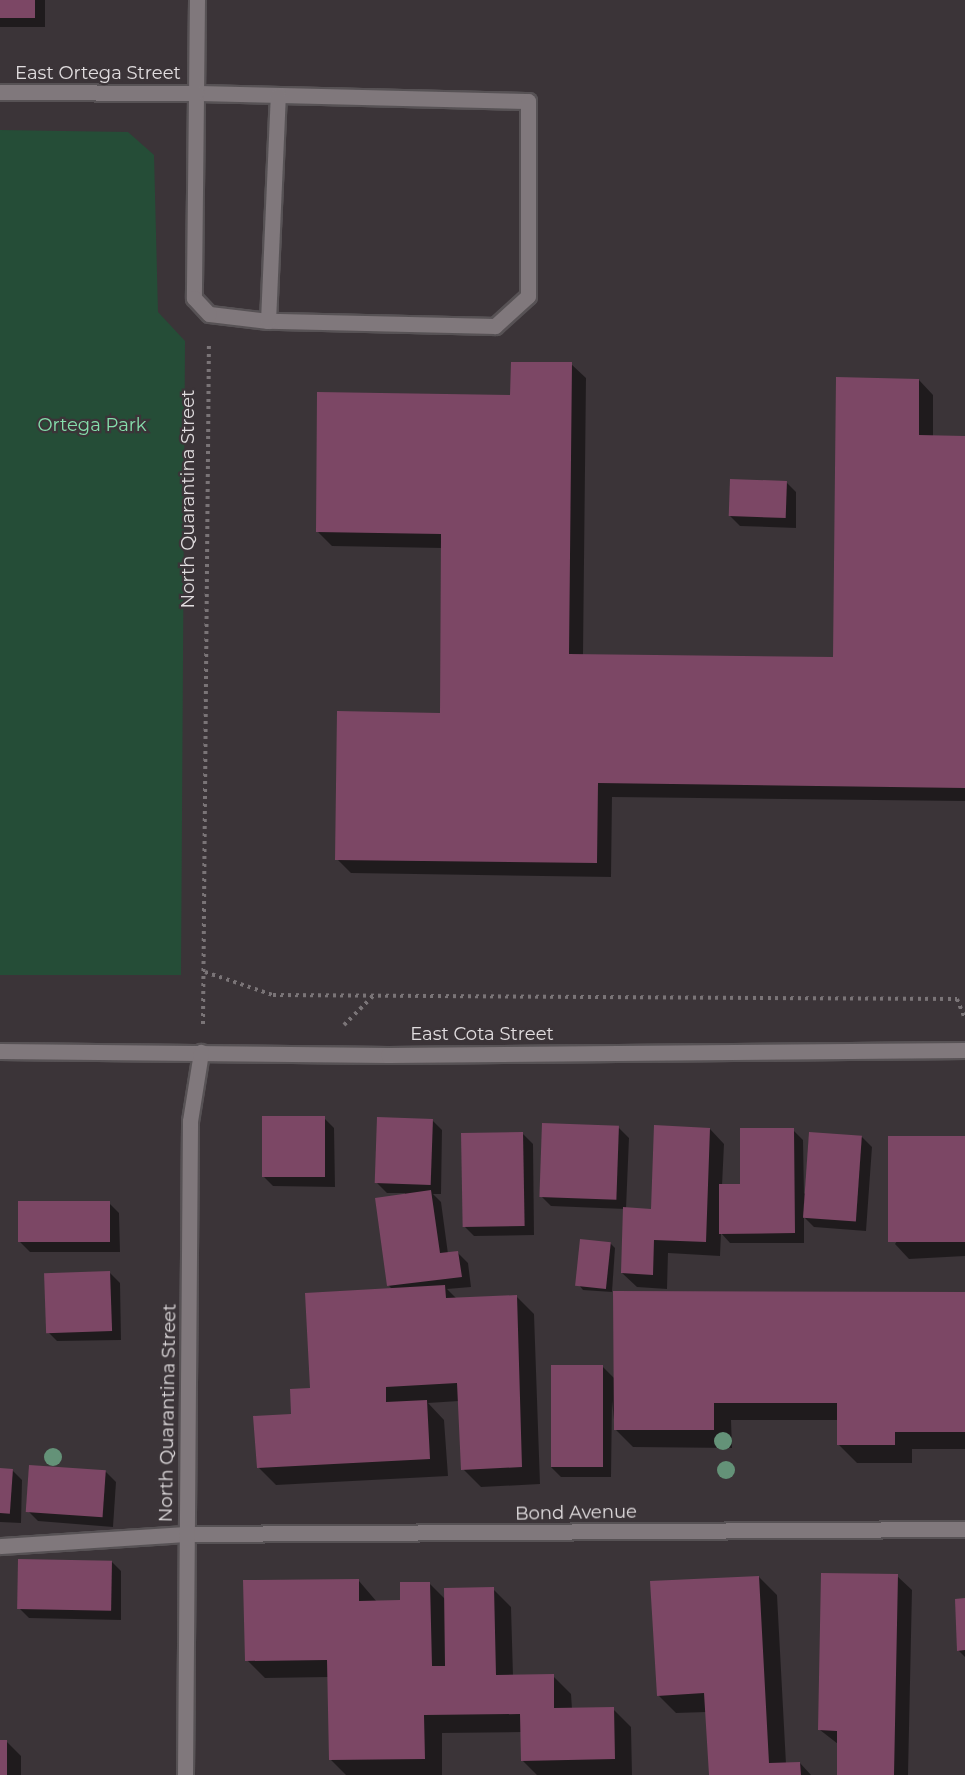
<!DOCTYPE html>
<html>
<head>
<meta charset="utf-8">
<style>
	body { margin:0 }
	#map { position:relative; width:965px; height:1775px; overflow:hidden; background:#3b3438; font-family:Montserrat,sans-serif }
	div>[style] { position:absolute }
	.green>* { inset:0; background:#254d37 }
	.shadow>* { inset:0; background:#0007; transform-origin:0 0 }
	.building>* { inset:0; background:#7c4765; transform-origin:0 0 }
	.path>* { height:4px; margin-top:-2px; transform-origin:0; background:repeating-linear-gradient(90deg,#7a7477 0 3px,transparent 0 7.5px) }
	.roads { filter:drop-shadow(2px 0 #575255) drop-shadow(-2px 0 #575255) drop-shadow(0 2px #575255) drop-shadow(0 -2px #575255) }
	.service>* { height:15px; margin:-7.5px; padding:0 7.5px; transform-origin:7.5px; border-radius:7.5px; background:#80787c }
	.minor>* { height:15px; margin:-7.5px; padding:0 7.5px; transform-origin:7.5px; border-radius:7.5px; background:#80787c }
	.trees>* { width:18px; height:18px; margin:-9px; border-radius:50%; background:#649278 }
	span { translate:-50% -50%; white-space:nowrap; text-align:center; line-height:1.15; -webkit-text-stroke:4.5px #3b3438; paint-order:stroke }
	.street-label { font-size:18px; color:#e1dddf }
	.park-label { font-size:18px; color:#85dfac }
</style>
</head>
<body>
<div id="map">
	<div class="green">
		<div style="clip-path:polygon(0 130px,128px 132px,154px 155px,158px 312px,185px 341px,181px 975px,0 975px)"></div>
	</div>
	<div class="shadow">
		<div style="left:0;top:0;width:45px;height:27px"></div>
		<div style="clip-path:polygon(571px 364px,586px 378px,583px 655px,835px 658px,919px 380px,933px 395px,933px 437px,965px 437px,965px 801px,612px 797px,611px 877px,351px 873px,337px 859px,441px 714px,442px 548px,332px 546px,318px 532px,512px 396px)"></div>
		<div style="clip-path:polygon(786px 482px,796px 492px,796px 528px,740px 526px,730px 516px)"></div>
		<div style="clip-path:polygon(324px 1118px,334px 1128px,335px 1187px,273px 1186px,263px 1176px)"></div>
		<div style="clip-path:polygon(432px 1120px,442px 1130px,441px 1194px,433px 1194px,441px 1202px,448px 1254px,458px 1253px,468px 1263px,471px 1287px,447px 1289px,457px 1299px,516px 1296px,534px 1314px,540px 1484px,481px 1487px,463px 1469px,459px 1401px,428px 1403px,444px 1420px,448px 1476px,276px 1485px,258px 1467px,312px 1390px,392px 1289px,388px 1285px,405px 1193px,387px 1193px,377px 1183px)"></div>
		<div style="clip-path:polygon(619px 1128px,629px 1138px,626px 1209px,652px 1210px,710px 1129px,724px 1144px,722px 1186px,742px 1186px,793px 1130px,803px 1140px,804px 1194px,862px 1137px,872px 1147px,866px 1231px,814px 1227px,804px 1217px,804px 1243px,730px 1243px,721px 1233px,720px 1256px,668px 1253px,667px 1289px,637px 1287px,622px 1273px,625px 1209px,551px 1206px,541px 1196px)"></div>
		<div style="clip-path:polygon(523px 1134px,533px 1144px,534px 1235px,474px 1236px,464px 1226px)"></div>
		<div style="clip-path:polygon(965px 1138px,965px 1256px,909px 1259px,895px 1244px)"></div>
		<div style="clip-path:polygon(109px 1203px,119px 1213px,120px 1252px,30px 1252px,20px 1242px)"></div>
		<div style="clip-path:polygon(610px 1243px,615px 1248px,612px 1292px,583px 1290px,579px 1285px)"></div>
		<div style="clip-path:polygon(110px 1273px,120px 1283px,121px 1340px,57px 1341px,47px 1331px)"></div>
		<div style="clip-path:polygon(965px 1293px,965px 1449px,912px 1449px,912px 1463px,857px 1463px,839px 1445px,839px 1420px,731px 1420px,732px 1448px,633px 1447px,615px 1429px,612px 1401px,611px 1477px,561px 1477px,551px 1467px,603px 1367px,615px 1379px)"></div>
		<div style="clip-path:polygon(0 1470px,12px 1470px,22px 1480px,21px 1523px,0 1522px)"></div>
		<div style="clip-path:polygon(106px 1472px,116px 1482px,113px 1527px,38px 1521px,28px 1511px)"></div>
		<div style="clip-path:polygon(111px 1561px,121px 1571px,121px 1620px,29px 1618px,19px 1608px)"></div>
		<div style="clip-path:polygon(897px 1576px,912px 1590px,908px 1775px,838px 1775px,838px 1744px,820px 1730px)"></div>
		<div style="clip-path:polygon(759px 1577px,777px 1595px,786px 1764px,800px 1763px,811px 1775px,710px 1775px,707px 1712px,676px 1713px,658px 1695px)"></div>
		<div style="clip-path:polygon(359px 1581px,377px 1602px,401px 1602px,429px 1583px,446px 1600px,493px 1589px,511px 1607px,513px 1676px,553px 1676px,571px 1694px,572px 1709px,613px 1709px,631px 1727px,632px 1775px,537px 1775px,522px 1760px,522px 1732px,442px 1733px,442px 1775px,346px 1775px,330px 1759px,329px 1677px,265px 1678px,247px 1660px)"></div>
		<div style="clip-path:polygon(965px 1600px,965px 1657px,958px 1650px)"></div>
		<div style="clip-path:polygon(0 1742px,7px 1742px,21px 1756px,21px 1775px,0 1775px)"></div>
	</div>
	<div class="building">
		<div style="left:0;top:0;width:35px;height:18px"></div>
		<div style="clip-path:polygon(511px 362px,572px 362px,569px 654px,833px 657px,836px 377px,919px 379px,919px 435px,965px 436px,965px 788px,598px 783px,597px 863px,335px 860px,337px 711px,440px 713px,441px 534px,316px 532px,317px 392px,510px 395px)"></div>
		<div style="left:730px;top:479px;width:57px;height:37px;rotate:2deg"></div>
		<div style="left:262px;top:1116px;width:63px;height:61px"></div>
		<div style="left:377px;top:1117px;width:56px;height:66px;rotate:2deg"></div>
		<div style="left:542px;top:1123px;width:77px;height:74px;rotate:2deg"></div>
		<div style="clip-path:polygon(654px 1125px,710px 1128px,706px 1242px,654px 1240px,653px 1275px,621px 1273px,623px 1207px,651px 1209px)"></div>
		<div style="clip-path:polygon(740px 1128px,794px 1128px,795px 1233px,719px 1234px,719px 1184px,740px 1184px)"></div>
		<div style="left:523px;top:1132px;width:94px;height:62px;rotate:89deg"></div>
		<div style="left:809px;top:1132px;width:53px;height:86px;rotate:4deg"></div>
		<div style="left:965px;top:1136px;width:106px;height:77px;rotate:90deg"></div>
		<div style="clip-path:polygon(431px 1190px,440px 1253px,458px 1251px,462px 1277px,387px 1286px,375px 1198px)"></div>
		<div style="left:110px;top:1201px;width:41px;height:92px;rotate:90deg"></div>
		<div style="left:580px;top:1239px;width:31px;height:47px;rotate:6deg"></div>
		<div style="left:110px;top:1271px;width:60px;height:66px;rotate:88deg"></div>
		<div style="clip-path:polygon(445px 1285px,446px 1298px,517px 1295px,522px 1467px,461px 1470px,457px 1383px,386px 1387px,386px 1402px,427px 1400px,430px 1459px,257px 1468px,253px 1416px,291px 1414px,290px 1389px,310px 1388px,305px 1293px)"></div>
		<div style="clip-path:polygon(613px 1291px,965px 1292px,965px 1432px,895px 1432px,895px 1445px,837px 1445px,837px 1403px,714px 1403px,714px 1430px,614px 1430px)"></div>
		<div style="left:551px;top:1365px;width:52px;height:102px"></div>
		<div style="left:29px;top:1465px;width:77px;height:47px;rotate:4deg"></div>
		<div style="left:0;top:1468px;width:13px;height:45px;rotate:4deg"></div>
		<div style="left:18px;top:1559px;width:94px;height:50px;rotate:1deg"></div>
		<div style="clip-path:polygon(821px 1573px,898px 1574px,894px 1775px,837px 1775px,837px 1731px,818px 1730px)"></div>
		<div style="clip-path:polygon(759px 1576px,769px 1763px,800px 1762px,801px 1775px,709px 1775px,704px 1693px,657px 1696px,650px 1581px)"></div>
		<div style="clip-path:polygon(359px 1579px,359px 1601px,400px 1600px,400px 1582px,430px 1582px,432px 1666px,445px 1666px,444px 1588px,494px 1587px,496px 1675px,554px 1674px,554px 1708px,614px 1707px,615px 1759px,521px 1761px,520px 1714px,424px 1715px,425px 1759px,329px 1760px,327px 1660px,245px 1661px,243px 1580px)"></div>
		<div style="clip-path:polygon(965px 1598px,965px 1650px,957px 1651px,955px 1599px)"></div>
		<div style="left:0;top:1740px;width:7px;height:35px"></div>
	</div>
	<div class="path">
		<div style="left:205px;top:972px;width:72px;rotate:18.7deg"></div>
		<div style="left:273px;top:995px;width:684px;rotate:0.34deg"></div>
		<div style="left:957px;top:999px;width:22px;rotate:68deg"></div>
		<div style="left:203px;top:1024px;width:682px;rotate:-89.5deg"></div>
		<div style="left:344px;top:1025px;width:41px;rotate:-45deg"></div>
	</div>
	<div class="roads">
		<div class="service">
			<div style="left:196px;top:93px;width:332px;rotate:1.4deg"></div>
			<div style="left:528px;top:101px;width:195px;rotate:90deg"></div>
			<div style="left:528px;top:296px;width:45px;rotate:137.7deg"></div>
			<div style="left:495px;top:326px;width:227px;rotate:-178.7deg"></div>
			<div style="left:268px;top:321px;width:59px;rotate:-173.2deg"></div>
			<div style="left:268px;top:321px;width:226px;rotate:-87.5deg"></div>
			<div style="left:0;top:1546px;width:186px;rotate:-3.7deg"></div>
		</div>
		<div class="minor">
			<div style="left:197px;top:0;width:298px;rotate:90.6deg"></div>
			<div style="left:194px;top:298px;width:22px;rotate:47deg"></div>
			<div style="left:0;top:92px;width:196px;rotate:0.3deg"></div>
			<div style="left:0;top:1051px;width:388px;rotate:0.6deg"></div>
			<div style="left:388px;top:1055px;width:577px;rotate:-0.5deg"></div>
			<div style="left:186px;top:1534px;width:779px;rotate:-0.37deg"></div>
			<div style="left:185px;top:1775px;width:654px;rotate:-89.56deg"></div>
			<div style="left:190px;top:1121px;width:70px;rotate:-80.9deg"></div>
		</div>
	</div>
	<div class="trees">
		<div style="left:723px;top:1441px"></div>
		<div style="left:53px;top:1457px"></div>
		<div style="left:726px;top:1470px"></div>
	</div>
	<div class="street-label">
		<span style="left:98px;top:73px">East Ortega Street</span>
		<span style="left:188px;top:499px;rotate:-90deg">North Quarantina Street</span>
		<span style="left:482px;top:1034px">East Cota Street</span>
		<span style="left:168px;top:1413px;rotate:-89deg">North Quarantina Street</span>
		<span style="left:576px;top:1513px;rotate:-1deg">Bond Avenue</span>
	</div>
	<div class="park-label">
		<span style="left:92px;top:425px">Ortega Park</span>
	</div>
</div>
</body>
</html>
